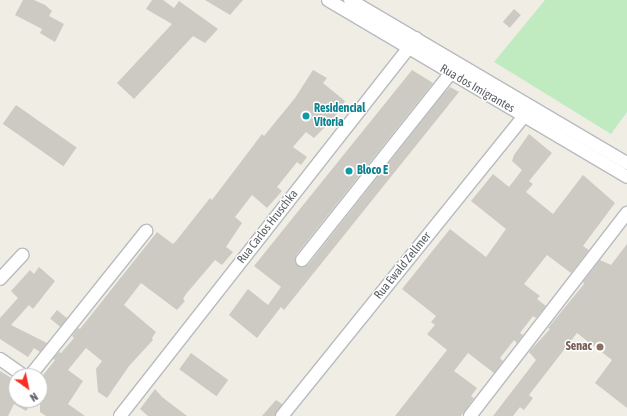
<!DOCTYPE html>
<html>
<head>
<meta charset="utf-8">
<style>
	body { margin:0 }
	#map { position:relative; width:627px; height:416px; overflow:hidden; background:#f0ede5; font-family:"Asap Condensed",sans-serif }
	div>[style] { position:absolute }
	.green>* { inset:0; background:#c0eabf }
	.building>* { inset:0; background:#cdcac3; transform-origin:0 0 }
	.roads { filter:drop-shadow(1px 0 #b7bbc0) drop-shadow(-1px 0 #b7bbc0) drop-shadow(0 1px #b7bbc0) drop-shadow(0 -1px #b7bbc0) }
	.minor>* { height:12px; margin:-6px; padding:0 6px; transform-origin:6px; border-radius:6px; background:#fff }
	.dots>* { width:11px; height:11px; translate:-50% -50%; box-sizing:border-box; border:2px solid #fff; border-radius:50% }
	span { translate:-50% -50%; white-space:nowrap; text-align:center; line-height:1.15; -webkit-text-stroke:3px #fff; paint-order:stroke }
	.street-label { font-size:12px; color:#5c6167 }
	.culture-label { font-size:12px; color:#0d838f; font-weight:700 }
	.left { translate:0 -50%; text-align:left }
	.education-label { font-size:12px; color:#785e54; font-weight:700 }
	.right { translate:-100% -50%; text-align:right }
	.north { position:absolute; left:8px; top:368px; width:40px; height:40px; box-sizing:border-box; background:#fff; border:1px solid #bec0c2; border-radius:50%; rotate:147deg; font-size:11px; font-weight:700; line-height:16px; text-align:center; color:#5c6167 }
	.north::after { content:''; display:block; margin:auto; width:14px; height:18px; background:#f92f22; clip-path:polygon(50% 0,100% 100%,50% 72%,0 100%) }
</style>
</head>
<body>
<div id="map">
	<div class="green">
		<div style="clip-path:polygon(545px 0,627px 0,627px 112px,611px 134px,494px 62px)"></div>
	</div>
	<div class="building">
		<div style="clip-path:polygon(23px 0,34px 0,45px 5px,52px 11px,49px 16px,64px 24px,55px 42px,40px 33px,42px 29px,15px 15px)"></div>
		<div style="clip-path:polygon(152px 0,163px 0,174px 8px,179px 1px,218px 29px,205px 43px,193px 36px,134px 99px,117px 83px,172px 24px,146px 9px)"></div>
		<div style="clip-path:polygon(205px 0,243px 0,230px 15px)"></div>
		<div style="left:514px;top:9px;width:9px;height:17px;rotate:41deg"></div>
		<div style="clip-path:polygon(313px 70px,327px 78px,323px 83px,345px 101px,334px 118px,314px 138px,306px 132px,293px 147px,307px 157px,301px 165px,297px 162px,277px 187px,282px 191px,267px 208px,252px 195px,235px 217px,242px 223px,226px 247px,233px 252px,222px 265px,215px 260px,186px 294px,183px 299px,185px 301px,177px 310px,141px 283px,124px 305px,156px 332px,152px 338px,153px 340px,129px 366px,107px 398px,98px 392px,96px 369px,102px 361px,86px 348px,68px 370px,83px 381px,68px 404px,85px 416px,46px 416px,40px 412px,40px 379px,55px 360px,53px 359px,59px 352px,61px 353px,74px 338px,72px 336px,78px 328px,80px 329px,157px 232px,173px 244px,176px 241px,210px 198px,212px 200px,262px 134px,264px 136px,295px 98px)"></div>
		<div style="clip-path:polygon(412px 70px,433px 83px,296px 255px,295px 262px,298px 266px,308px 265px,445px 92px,450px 87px,459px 92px,284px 310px,281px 307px,257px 338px,229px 315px,248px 289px,268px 305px,281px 287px,254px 266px)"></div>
		<div style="left:16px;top:105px;width:74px;height:23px;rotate:35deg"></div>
		<div style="clip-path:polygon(529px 134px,552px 153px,529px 181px,533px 184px,526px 192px,553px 214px,583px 175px,615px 203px,583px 246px,589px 250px,571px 273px,547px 255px,524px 284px,540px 296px,537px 299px,546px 306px,536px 318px,533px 316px,520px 333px,523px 335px,517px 343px,514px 340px,500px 358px,503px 361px,494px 373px,468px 353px,454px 371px,477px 388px,471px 396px,474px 398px,461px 416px,395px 416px,447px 350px,427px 334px,435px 325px,431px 322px,436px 316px,402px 289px,450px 229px,486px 257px,506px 229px,471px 201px,493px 174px,509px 187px,522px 170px,512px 161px,514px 155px)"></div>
		<div style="clip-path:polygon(627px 244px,627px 408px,595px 383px,612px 360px,577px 333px,529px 395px,533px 398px,524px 410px,520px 407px,513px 416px,493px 416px,536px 360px,529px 352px,550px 329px,548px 328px,584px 284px,583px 282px,600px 260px,611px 265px)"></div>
		<div style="clip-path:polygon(39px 267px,55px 281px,33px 309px,29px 305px,11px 325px,47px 343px,40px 352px,34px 348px,28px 357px,0 339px,0 318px,18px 298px,11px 291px,30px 270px,34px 274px)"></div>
		<div style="left:57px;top:310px;width:13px;height:11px;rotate:39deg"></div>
		<div style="left:191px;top:353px;width:46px;height:20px;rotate:36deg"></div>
		<div style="clip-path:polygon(0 371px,16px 381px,16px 400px,34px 400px,26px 411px,14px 404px,8px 416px,0 416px)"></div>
		<div style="clip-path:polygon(155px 389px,162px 397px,187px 416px,148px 416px,140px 409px)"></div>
		<div style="clip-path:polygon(276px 400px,282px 404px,275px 416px,262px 416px)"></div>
	</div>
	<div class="roads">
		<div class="minor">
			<div style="left:328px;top:0;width:347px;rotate:30.6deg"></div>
			<div style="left:350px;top:0;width:321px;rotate:30.5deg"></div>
			<div style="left:302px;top:260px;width:239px;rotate:-51.5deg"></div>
			<div style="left:0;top:279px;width:33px;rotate:-47deg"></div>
			<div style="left:0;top:359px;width:29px;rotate:35deg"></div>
			<div style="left:30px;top:376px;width:186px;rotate:-51.3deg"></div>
			<div style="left:120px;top:416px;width:480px;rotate:-51.9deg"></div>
			<div style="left:282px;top:416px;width:385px;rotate:-51.1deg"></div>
			<div style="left:470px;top:416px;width:257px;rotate:-52.3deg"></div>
		</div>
	</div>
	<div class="dots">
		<div style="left:306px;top:116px;background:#0f9aa8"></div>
		<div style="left:349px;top:171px;background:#0f9aa8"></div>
		<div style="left:600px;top:347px;background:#8d6e63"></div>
	</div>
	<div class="street-label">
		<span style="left:477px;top:89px;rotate:30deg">Rua dos Imigrantes</span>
		<span style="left:268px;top:227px;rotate:-52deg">Rua Carlos Hruschka</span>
		<span style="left:403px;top:266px;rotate:-51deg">Rua Ewald Zellmer</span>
	</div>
	<div class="culture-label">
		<span class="left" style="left:314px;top:116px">Residencial<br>Vitoria</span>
		<span class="left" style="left:357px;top:171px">Bloco E</span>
	</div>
	<div class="education-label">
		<span class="right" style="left:592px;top:347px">Senac</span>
	</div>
	<div class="north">N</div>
</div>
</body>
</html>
